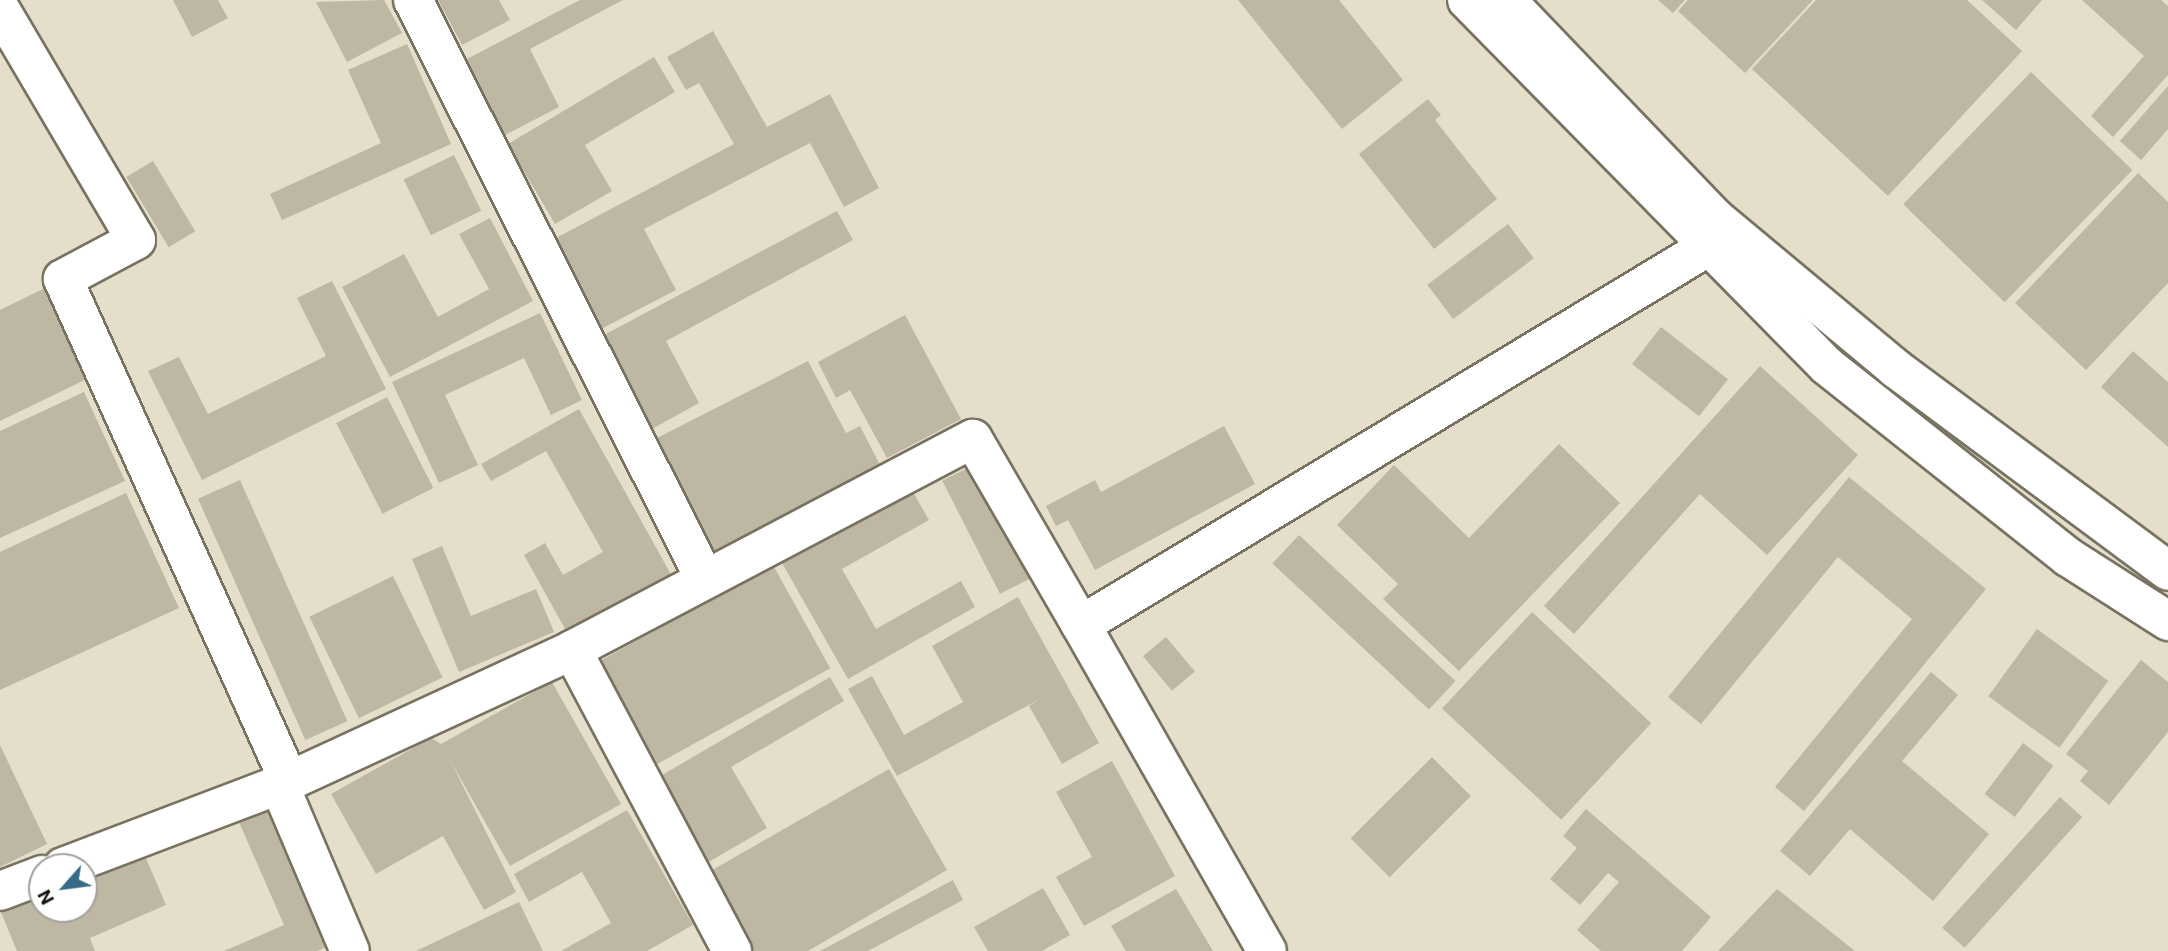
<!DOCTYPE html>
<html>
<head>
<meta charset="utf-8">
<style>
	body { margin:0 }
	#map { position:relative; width:2168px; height:951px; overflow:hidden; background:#e5decb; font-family:Roboto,sans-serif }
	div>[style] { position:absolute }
	.building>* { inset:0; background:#bdb7a4; transform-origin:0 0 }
	.roads { filter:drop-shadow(2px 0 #787261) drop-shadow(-2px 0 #787261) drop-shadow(0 2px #787261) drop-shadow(0 -2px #787261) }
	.minor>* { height:38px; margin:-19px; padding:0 19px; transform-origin:19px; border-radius:19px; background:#fff }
	.major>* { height:38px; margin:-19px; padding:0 19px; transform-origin:19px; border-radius:19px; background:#fff }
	span { translate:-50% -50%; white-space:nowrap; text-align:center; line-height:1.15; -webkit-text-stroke:5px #fff; paint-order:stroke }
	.north { position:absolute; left:28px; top:853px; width:70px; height:70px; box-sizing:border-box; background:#fff; border:2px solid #a1a19e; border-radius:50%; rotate:242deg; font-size:19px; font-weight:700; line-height:28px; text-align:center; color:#15130c }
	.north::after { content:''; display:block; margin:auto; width:24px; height:32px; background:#366c88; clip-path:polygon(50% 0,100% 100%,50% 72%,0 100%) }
</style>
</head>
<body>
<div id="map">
	<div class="building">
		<div style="clip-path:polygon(173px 0,218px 0,228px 18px,192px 37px)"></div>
		<div style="clip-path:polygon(384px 0,402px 33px,347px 62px,316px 2px)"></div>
		<div style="clip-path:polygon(438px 0,499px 0,510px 20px,462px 45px)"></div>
		<div style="clip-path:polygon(580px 0,623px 0,530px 49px,559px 107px,505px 135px,465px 60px)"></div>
		<div style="clip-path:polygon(1238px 0,1339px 0,1403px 80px,1342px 129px)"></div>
		<div style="clip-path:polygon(1658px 0,1685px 0,1673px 13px)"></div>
		<div style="clip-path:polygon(1688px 0,1813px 0,1745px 73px,1678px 11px)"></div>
		<div style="clip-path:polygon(1816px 0,1967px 0,2022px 51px,1888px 196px,1752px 69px)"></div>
		<div style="clip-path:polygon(1982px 0,2042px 0,2016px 30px)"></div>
		<div style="clip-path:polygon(2082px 0,2161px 0,2168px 6px,2168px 75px,2113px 137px,2091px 116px,2144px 56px)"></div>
		<div style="clip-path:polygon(713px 31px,767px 127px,830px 94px,879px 188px,844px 207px,810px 143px,644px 229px,676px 290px,601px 329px,554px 239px,734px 144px,699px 83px,686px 90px,667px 57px)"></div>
		<div style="clip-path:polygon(407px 44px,451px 144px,282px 220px,270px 194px,381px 143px,348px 70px)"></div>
		<div style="clip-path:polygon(654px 57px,675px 92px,585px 145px,612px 191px,555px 224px,508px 144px)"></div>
		<div style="left:2031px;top:72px;width:141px;height:184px;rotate:44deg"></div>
		<div style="clip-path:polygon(2168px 86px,2168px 129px,2141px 160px,2120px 141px)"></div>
		<div style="clip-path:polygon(1428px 99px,1441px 115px,1435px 120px,1497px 199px,1434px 249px,1359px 154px)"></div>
		<div style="left:454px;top:155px;width:62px;height:56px;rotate:64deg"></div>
		<div style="left:153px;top:161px;width:82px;height:31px;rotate:59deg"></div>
		<div style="clip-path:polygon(2138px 173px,2168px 202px,2168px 283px,2086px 370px,2015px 303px)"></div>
		<div style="clip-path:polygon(837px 211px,853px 240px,666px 341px,699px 403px,652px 429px,602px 336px)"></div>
		<div style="clip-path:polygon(490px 218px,533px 301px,390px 377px,342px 287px,404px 254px,438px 317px,489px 289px,459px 234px)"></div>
		<div style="left:1508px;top:224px;width:43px;height:101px;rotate:53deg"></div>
		<div style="clip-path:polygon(332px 281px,386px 389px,202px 480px,148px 371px,179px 357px,208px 414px,326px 356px,297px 298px)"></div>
		<div style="clip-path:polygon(49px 286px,93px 376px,0 421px,0 310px)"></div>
		<div style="clip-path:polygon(540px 313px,582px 400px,551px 415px,524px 358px,445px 395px,478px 465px,439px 483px,392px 382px)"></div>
		<div style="clip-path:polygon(905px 315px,961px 419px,887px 458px,850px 390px,836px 398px,818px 362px)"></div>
		<div style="left:1661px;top:327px;width:85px;height:47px;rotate:38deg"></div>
		<div style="clip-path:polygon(2133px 351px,2168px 382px,2168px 447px,2101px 387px)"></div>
		<div style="clip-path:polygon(808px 361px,846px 433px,860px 426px,881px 467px,712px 555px,653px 440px)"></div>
		<div style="clip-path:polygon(1760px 366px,1858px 455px,1767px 555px,1700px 494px,1574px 634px,1544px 606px)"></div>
		<div style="clip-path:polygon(84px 392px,125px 481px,0 538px,0 431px)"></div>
		<div style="left:387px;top:397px;width:102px;height:57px;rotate:63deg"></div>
		<div style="clip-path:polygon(579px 409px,673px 578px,569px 636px,524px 555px,545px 543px,563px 575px,603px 552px,546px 451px,491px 481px,481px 464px)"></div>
		<div style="clip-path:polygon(1224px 426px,1255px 484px,1095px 570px,1068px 520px,1056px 526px,1046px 506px,1095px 480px,1101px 492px)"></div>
		<div style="clip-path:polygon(1559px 444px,1620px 503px,1459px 671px,1383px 599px,1398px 584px,1337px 525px,1394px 465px,1469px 538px)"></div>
		<div style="left:977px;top:463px;width:127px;height:39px;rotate:63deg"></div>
		<div style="clip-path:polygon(1849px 477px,1986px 589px,1804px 811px,1775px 787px,1912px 619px,1838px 557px,1701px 724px,1668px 697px)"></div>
		<div style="left:240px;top:480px;width:264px;height:46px;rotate:66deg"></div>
		<div style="clip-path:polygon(908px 483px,929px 520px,842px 569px,876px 629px,961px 581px,975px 607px,848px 679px,778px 556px)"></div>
		<div style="clip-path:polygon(126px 493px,179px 608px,0 690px,0 552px)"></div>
		<div style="left:1299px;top:535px;width:214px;height:39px;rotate:43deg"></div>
		<div style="clip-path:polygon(442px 546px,471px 616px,536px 589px,554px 632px,459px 672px,412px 559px)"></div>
		<div style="left:773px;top:565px;width:118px;height:200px;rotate:61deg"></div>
		<div style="left:393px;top:576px;width:113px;height:93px;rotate:64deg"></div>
		<div style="clip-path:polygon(1018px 597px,1099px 743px,1062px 764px,1029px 706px,1040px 699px,897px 776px,848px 689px,872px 676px,904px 735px,963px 702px,932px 646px)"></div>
		<div style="left:1532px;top:612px;width:163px;height:132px;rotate:43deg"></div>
		<div style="left:2037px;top:629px;width:88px;height:83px;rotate:36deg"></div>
		<div style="left:1166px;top:637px;width:45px;height:30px;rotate:50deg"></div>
		<div style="clip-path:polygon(2141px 660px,2168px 682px,2168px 732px,2109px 805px,2080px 781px,2088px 771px,2066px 754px)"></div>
		<div style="clip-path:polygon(1931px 672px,1958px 695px,1902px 761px,1989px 834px,1933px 901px,1850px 829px,1810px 876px,1780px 851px)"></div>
		<div style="clip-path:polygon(830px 677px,844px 701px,731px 767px,767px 828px,707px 863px,657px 778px)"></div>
		<div style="clip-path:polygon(552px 682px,621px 804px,510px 866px,450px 760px,516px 892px,484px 910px,443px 836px,376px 874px,331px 794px,431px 738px,441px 744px)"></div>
		<div style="left:2023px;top:743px;width:38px;height:64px;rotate:37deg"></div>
		<div style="clip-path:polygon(0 745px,47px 844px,0 867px)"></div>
		<div style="left:1432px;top:757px;width:55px;height:115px;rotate:45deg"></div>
		<div style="clip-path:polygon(1112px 761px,1175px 876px,1084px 926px,1056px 877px,1092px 857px,1056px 792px)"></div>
		<div style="clip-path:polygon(889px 769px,947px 870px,808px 951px,752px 951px,707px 873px)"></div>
		<div style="left:2060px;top:797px;width:30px;height:176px;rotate:42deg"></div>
		<div style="clip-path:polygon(274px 806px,334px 944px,317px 951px,224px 951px,284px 925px,239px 822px)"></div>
		<div style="clip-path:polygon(1586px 809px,1711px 917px,1682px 951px,1601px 951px,1577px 930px,1619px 882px,1608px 873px,1580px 905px,1550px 879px,1577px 848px,1563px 836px)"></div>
		<div style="clip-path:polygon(627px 810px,693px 925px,647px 951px,561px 951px,611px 923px,582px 872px,529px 902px,514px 874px)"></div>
		<div style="clip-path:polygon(142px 849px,166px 905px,90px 938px,95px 951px,17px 951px,0 910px,42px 892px,42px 909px,84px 909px,84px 874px)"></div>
		<div style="clip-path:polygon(953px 880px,963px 900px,868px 951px,820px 951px)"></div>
		<div style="clip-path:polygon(1043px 888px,1070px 935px,1042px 951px,988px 951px,974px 927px)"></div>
		<div style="clip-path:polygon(1176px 889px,1213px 951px,1126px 951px,1111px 926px)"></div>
		<div style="clip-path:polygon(1777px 889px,1855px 951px,1718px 951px)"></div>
		<div style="clip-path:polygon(519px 902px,543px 951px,416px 951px)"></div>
	</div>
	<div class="roads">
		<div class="minor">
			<div style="left:413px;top:0;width:648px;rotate:63.24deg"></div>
			<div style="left:0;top:9px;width:268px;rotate:59.5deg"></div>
			<div style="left:136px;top:240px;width:83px;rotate:151.9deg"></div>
			<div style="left:63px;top:279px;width:551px;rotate:65.76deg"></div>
			<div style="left:1081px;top:625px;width:375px;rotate:60.3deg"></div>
			<div style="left:572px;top:650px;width:341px;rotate:62deg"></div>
			<div style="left:279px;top:784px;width:181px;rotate:67deg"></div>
			<div style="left:63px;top:867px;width:242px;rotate:-20.8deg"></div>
			<div style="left:289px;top:781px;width:312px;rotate:-24.8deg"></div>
			<div style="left:572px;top:650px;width:453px;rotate:-27.8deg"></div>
			<div style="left:973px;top:439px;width:215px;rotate:59.9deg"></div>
			<div style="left:1081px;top:625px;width:730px;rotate:-31.1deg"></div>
			<div style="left:0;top:891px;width:45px;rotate:-20.9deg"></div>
		</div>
		<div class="major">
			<div style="left:1467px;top:0;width:513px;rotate:45.47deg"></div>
			<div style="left:1827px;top:366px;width:308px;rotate:38.4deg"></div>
			<div style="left:2068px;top:557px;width:119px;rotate:32.6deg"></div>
			<div style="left:1506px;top:0;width:301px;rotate:46.2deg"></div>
			<div style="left:1714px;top:217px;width:236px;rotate:39.8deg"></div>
			<div style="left:1895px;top:368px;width:340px;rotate:36.6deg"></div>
		</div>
	</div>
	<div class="north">N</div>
</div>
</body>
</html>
